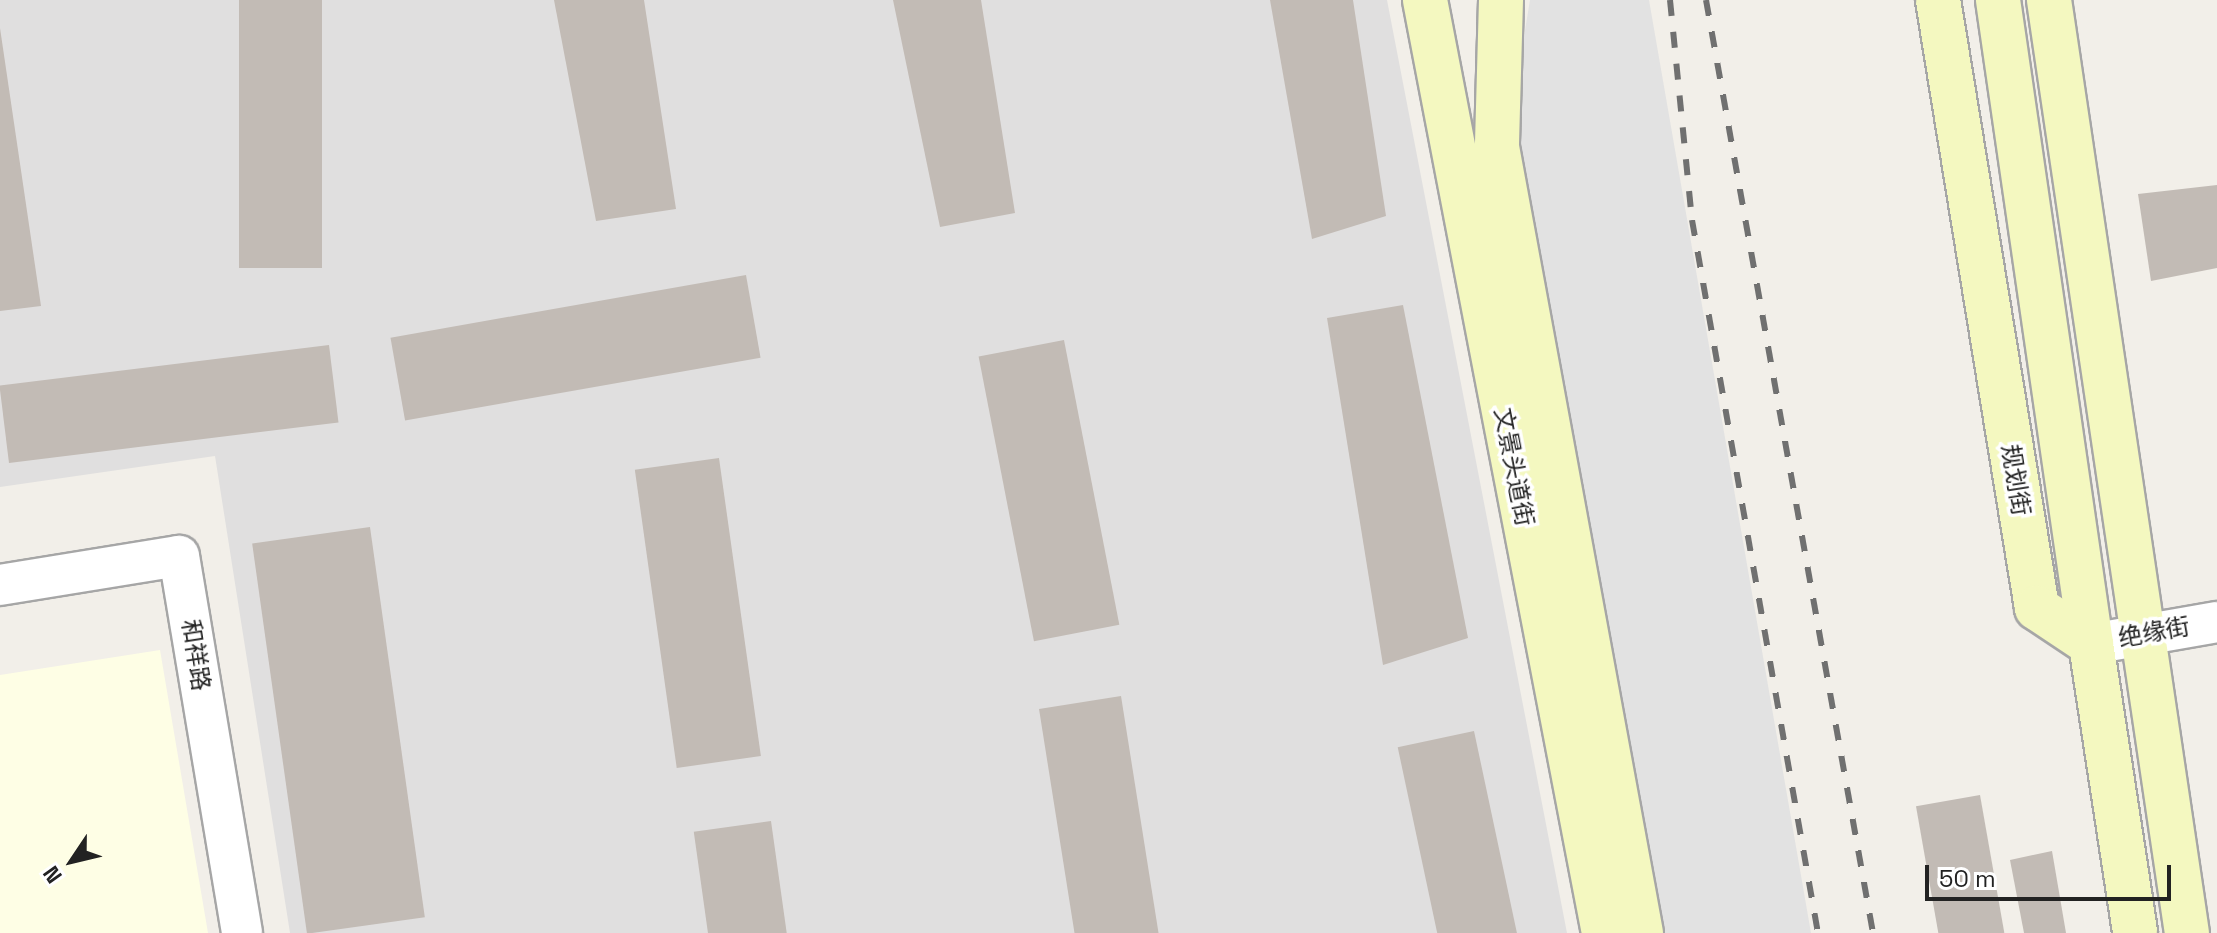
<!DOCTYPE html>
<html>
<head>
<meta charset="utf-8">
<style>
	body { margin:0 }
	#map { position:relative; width:2217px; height:933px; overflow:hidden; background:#f2efe9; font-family:"Space Grotesk","Noto Sans SC",sans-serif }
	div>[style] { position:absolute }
	.residential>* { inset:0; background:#e0dfdf }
	.education>* { inset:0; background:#fefee5 }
	.parking>* { inset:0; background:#e2e2e2 }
	.building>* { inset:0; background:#c2bbb5; transform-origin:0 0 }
	.roads { filter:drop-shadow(2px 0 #a6a6a6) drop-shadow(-2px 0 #a6a6a6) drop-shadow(0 2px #a6a6a6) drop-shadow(0 -2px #a6a6a6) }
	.tertiary>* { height:40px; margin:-20px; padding:0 20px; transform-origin:20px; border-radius:20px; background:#fff }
	.secondary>* { height:44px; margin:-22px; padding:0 22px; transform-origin:22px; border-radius:22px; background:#f4f8c0 }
	.rail>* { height:6px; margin-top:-3px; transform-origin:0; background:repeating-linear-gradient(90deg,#707070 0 16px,transparent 0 32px) }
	span { translate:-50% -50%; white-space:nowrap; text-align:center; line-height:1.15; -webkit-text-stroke:7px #fff; paint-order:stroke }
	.street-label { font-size:24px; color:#222 }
	.north { position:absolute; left:32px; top:821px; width:80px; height:80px; -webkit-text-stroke:6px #fff; paint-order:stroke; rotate:235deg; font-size:22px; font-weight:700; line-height:32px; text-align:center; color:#222 }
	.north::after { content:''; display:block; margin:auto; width:28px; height:36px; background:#222; clip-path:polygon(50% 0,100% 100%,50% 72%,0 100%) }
	.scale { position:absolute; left:1925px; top:865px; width:246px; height:36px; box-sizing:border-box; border:4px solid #222; border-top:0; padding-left:10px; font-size:24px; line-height:28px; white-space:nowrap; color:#222; -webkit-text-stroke:6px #fff; paint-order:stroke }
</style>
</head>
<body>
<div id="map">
	<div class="residential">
		<div style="clip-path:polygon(0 0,1387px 0,1567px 933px,290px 933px,215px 456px,0 487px)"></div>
	</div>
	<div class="education">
		<div style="clip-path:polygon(160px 650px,208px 933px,0 933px,0 675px)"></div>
	</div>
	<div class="parking">
		<div style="clip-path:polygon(1530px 0,1649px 0,1811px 933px,1661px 933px,1508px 133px)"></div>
	</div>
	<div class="building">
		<div style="left:239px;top:0;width:83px;height:268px"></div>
		<div style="clip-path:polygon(554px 0,644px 0,676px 209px,596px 221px)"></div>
		<div style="clip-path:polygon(893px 0,981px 0,1015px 213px,940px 227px)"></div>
		<div style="clip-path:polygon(1270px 0,1353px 0,1386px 216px,1312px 239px)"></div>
		<div style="clip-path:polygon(0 28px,41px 306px,0 311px)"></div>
		<div style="clip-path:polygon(2217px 185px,2217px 268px,2151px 281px,2138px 194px)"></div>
		<div style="left:746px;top:275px;width:84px;height:361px;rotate:80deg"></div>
		<div style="clip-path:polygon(1403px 305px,1468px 638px,1383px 665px,1327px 318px)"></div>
		<div style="left:1064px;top:340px;width:290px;height:87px;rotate:79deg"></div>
		<div style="left:329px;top:345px;width:78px;height:332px;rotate:83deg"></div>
		<div style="left:719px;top:458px;width:301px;height:85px;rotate:82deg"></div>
		<div style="left:370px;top:527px;width:394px;height:119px;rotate:82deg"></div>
		<div style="left:1121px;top:696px;width:240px;height:83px;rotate:81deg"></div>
		<div style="left:1474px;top:731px;width:207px;height:78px;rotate:78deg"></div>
		<div style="left:1980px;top:795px;width:140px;height:65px;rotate:80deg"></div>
		<div style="left:771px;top:821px;width:113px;height:78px;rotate:82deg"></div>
		<div style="clip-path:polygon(2052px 851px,2066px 933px,2024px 933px,2010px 860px)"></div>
	</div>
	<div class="roads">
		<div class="tertiary">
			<div style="left:0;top:585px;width:181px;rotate:-9.2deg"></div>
			<div style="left:179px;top:556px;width:382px;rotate:80.5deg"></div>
			<div style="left:2091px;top:644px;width:128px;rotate:-9.9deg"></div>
		</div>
		<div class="secondary">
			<div style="left:1425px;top:0;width:950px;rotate:79.14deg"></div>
			<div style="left:1501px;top:0;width:147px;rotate:91.6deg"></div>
			<div style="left:1497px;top:147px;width:799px;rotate:79.62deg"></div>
			<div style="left:1938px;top:0;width:616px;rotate:80.75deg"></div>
			<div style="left:2037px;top:608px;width:65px;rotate:33.7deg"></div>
			<div style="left:2091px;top:644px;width:292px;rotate:81.3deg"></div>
			<div style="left:1998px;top:0;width:651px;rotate:81.78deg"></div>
			<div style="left:2049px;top:0;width:943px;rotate:81.59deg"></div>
		</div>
	</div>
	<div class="rail">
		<div style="left:1670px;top:0;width:221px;rotate:84.3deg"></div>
		<div style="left:1692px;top:220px;width:724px;rotate:79.98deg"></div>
		<div style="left:1706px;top:0;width:948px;rotate:79.85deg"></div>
	</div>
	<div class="street-label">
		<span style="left:1514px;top:467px;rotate:79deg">文景头道街</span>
		<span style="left:2016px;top:480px;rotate:81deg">规划街</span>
		<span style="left:2154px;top:632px;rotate:-10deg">绝缘街</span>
		<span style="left:196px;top:655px;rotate:81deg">和祥路</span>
	</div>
	<div class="north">N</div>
	<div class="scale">50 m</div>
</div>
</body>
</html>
